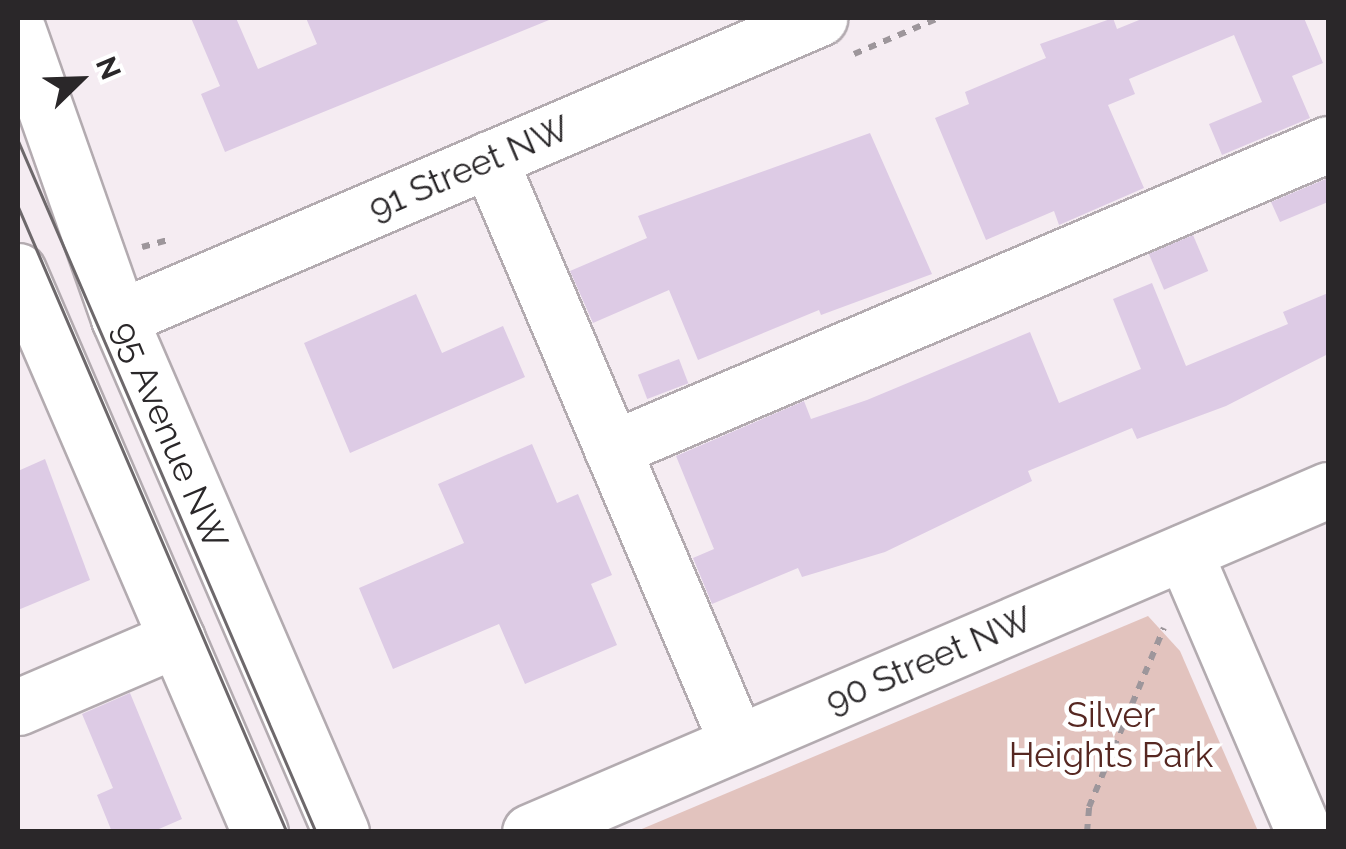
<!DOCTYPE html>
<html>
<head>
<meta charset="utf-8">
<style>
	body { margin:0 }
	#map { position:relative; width:1346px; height:849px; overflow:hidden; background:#f5ecf2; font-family:Raleway,sans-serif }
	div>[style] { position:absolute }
	.green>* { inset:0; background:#e2c3be }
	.building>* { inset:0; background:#ddcbe5; transform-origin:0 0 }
	.path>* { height:6px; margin-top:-3px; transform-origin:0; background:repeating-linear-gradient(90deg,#9d969b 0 8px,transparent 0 16px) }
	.roads { filter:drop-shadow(2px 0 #b3abb0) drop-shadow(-2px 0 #b3abb0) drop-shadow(0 2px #b3abb0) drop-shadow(0 -2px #b3abb0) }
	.minor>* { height:55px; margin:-27.5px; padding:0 27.5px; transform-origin:27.5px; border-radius:27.5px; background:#fff }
	.tram>* { height:2.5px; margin:-1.25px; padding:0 1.25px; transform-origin:1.25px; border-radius:1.25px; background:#6d686b }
	span { translate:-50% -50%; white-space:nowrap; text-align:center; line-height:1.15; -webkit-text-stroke:9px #fff; paint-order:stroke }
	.street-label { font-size:35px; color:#2a2729 }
	.park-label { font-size:35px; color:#562721 }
	.frame { position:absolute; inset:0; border:20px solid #2a2729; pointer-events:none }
	.north { position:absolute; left:30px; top:30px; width:100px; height:100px; -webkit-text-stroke:8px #fff; paint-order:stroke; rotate:67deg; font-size:28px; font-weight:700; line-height:40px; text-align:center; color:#2a2729 }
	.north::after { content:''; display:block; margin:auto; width:35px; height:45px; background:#2a2729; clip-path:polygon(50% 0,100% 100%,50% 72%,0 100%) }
</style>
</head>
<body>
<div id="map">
	<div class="green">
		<div style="clip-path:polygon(1148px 616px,1180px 651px,1258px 831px,637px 831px)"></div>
	</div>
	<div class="building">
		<div style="clip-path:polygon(191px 18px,236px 18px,258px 69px,317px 44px,306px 18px,554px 18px,225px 152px,201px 94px,220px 86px)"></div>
		<div style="clip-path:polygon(1113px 18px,1117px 29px,1144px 18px,1304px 18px,1323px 63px,1292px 76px,1310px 118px,1222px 155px,1209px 124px,1262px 102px,1234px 35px,1129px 79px,1135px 94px,1108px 105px,1144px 188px,1059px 225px,1054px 211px,986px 240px,935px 118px,969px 104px,965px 92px,1046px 58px,1040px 44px)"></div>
		<div style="clip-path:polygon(870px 133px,932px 274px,821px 315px,819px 310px,698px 360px,669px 290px,593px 323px,570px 271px,647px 238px,638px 216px)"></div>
		<div style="clip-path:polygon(1328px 178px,1328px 202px,1280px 222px,1271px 202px)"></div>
		<div style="left:1193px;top:235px;width:39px;height:48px;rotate:67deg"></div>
		<div style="clip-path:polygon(1152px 283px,1186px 366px,1288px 324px,1283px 312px,1328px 293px,1328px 354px,1226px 406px,1137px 439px,1132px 428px,1028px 471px,1032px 481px,885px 552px,802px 577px,798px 568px,712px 604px,693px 558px,714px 549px,676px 456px,804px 401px,811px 419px,867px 400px,1030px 332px,1059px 403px,1141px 369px,1113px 299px)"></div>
		<div style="clip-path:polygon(416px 294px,442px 353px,503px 326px,525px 377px,350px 453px,304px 343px)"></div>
		<div style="left:679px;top:359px;width:26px;height:44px;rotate:69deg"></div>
		<div style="clip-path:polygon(532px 444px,557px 503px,578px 494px,612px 575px,591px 584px,617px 645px,525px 684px,499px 624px,393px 669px,359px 588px,464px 543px,438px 484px)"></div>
		<div style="clip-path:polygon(45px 459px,90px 580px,18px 610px,18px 471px)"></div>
		<div style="clip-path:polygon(130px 693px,182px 819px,152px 832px,112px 832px,97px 795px,113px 788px,82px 714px)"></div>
	</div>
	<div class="path">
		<div style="left:854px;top:54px;width:92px;rotate:-23deg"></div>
		<div style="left:142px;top:247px;width:27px;rotate:-15deg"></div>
		<div style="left:1087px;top:832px;width:25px;rotate:-85deg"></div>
		<div style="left:1089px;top:807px;width:194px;rotate:-67.3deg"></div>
	</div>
	<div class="roads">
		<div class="minor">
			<div style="left:18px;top:31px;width:304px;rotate:70.6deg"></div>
			<div style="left:119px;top:318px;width:560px;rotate:66.64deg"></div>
			<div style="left:489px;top:159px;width:634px;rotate:66.96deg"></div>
			<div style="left:18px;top:271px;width:611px;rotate:66.67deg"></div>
			<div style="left:119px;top:318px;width:762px;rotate:-23.2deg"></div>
			<div style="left:612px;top:449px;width:778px;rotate:-23.07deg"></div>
			<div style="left:1184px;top:552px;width:305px;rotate:66.8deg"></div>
			<div style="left:18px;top:707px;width:173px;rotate:-23.2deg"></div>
			<div style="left:530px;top:832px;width:868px;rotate:-23.2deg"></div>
		</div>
	</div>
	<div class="tram">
		<div style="left:18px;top:140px;width:753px;rotate:66.7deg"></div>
		<div style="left:18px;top:206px;width:681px;rotate:66.75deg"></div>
	</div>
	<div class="street-label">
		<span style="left:469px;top:168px;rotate:-23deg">91 Street NW</span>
		<span style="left:170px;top:435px;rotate:67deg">95 Avenue NW</span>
		<span style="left:929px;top:660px;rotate:-23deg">90 Street NW</span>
	</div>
	<div class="park-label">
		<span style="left:1111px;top:735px">Silver<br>Heights Park</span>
	</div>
	<div class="frame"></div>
	<div class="north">N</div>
</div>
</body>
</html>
